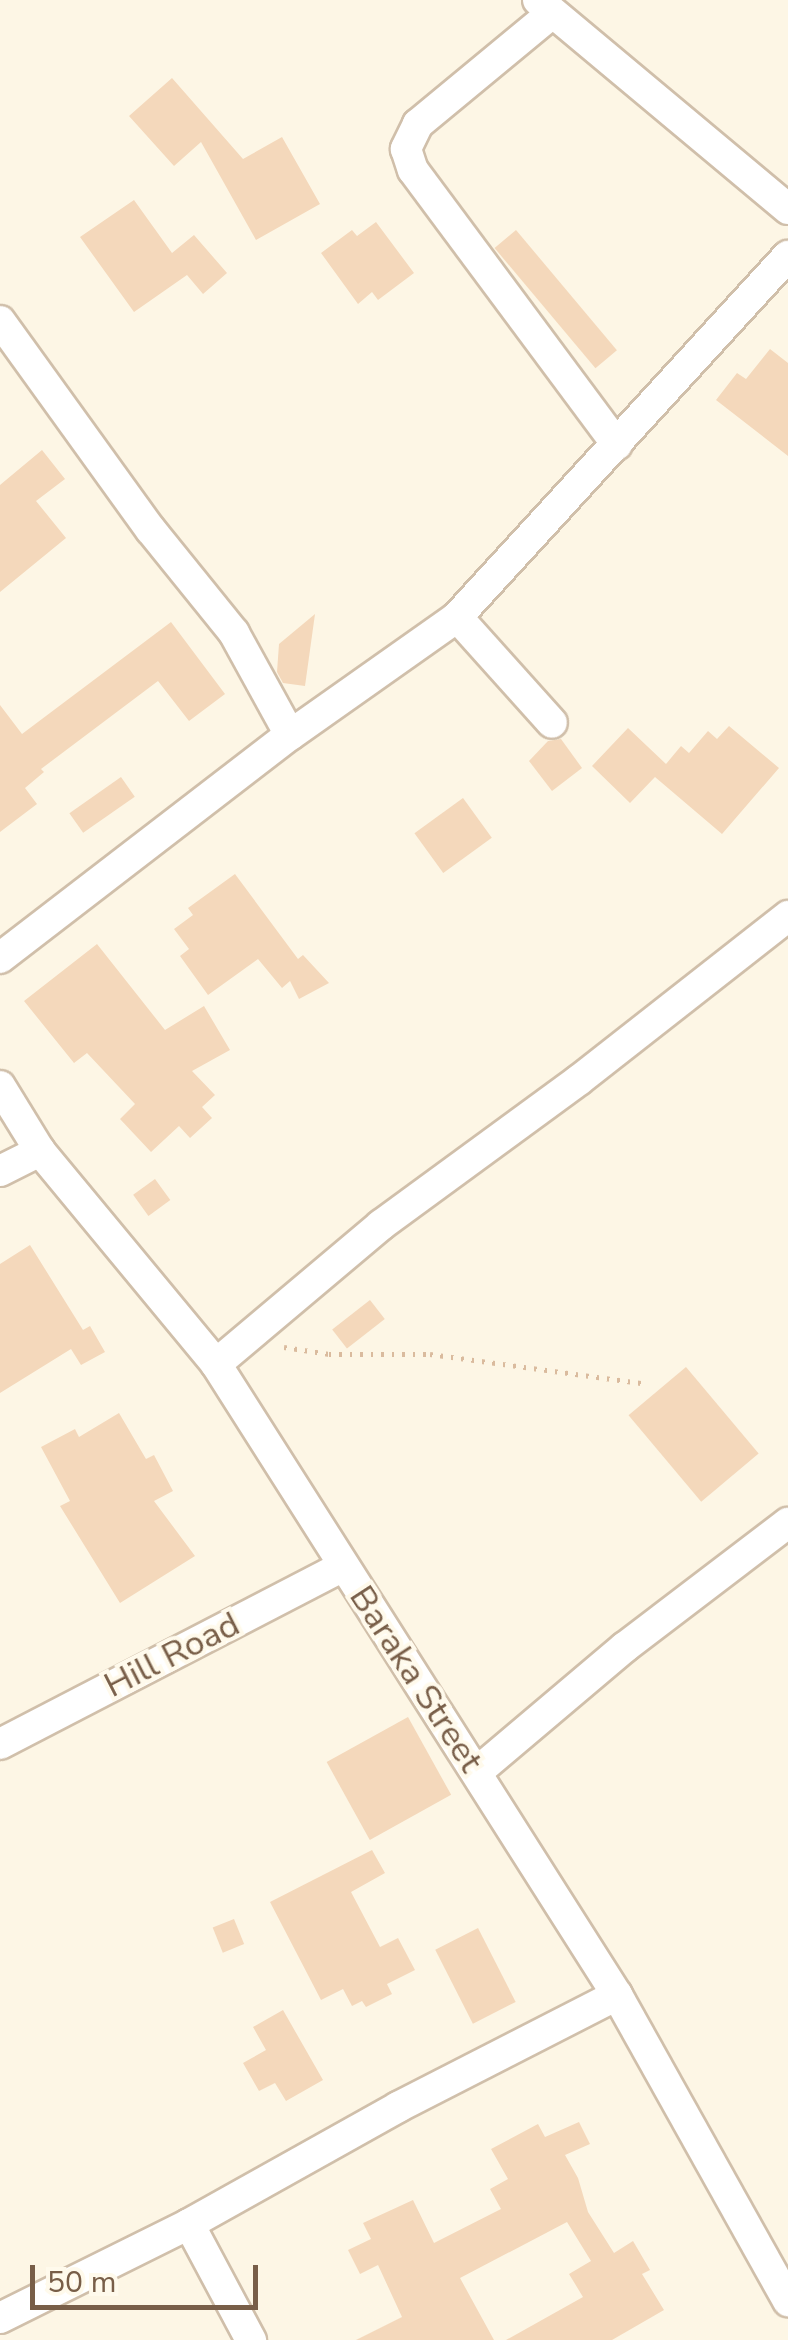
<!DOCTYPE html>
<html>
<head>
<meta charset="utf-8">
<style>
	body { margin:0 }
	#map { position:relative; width:788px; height:2340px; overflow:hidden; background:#fdf6e5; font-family:"Nunito Sans",sans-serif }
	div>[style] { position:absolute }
	.building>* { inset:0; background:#f4d8bb; transform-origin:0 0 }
	.path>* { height:5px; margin-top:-2.5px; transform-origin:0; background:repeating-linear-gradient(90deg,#dabb9e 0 2.5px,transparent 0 10.5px) }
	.roads { filter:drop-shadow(2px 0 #d0bfaa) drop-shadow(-2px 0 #d0bfaa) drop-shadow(0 2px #d0bfaa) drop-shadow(0 -2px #d0bfaa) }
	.street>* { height:30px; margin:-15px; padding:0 15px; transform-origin:15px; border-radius:15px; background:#fff }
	span { translate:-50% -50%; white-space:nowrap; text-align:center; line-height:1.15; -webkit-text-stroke:8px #fffaec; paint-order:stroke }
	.street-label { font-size:35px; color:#785e48 }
	.scale { position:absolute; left:30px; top:2265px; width:228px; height:45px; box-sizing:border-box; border:5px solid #785e48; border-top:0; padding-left:12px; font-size:30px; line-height:35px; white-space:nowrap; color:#785e48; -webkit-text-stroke:8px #fffaec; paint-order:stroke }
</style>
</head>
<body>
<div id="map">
	<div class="building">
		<div style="clip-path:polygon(172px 78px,243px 159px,282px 137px,320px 204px,256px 240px,201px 142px,174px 166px,129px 116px)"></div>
		<div style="clip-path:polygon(134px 200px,172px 253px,194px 235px,227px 273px,203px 294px,187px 275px,134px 312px,80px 237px)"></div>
		<div style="clip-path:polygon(376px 222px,414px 273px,378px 300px,372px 292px,358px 304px,321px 253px,352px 230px,357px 236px)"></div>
		<div style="left:516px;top:230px;width:157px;height:28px;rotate:50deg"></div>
		<div style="clip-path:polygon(770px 349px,788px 363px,788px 456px,716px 400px,737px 373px,746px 379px)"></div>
		<div style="clip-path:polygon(42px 450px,65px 479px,36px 501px,66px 538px,0 592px,0 485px)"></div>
		<div style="clip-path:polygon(315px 614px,305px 686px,283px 683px,277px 672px,279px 644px)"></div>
		<div style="clip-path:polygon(171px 622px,225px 694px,189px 721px,158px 681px,41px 769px,44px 772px,25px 788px,37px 804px,0 832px,0 705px,22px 734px)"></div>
		<div style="clip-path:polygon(729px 726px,779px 768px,722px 834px,655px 777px,630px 803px,592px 766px,628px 728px,666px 764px,681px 746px,689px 753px,708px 731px,717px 739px)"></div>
		<div style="clip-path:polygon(561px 739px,582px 768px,552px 791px,529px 761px,548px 741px)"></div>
		<div style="left:121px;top:777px;width:24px;height:63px;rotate:55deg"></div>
		<div style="left:463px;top:798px;width:49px;height:60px;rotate:54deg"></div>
		<div style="clip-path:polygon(235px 874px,298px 959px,303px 955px,329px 983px,299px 999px,290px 981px,282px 988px,258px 959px,208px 995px,180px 956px,189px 949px,174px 929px,193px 915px,188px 908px)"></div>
		<div style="clip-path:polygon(97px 944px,165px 1030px,204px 1006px,230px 1050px,192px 1071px,215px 1095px,202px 1107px,212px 1118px,190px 1138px,179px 1126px,151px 1152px,120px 1119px,135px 1104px,87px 1053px,74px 1063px,24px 1001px)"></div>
		<div style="left:155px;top:1179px;width:26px;height:27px;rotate:54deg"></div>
		<div style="clip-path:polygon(30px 1245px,83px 1330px,90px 1326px,105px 1352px,81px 1365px,71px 1349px,0 1393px,0 1264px)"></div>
		<div style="left:370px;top:1300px;width:24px;height:48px;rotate:52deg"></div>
		<div style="left:686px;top:1367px;width:113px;height:75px;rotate:50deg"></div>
		<div style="clip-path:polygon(119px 1413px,146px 1459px,154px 1455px,173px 1491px,154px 1501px,195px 1556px,120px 1603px,60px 1506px,70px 1501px,41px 1447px,75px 1429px,79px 1437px)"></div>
		<div style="left:408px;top:1717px;width:89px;height:93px;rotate:61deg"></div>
		<div style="clip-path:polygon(372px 1850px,385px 1873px,351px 1892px,380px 1947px,398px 1938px,415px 1970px,387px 1984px,392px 1994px,366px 2007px,362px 2001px,352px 2006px,343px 1989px,321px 2000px,270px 1902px)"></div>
		<div style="left:234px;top:1919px;width:27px;height:23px;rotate:68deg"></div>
		<div style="left:478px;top:1928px;width:83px;height:48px;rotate:63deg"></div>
		<div style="clip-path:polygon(283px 2010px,323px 2080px,286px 2101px,275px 2083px,259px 2091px,243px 2063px,266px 2050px,253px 2027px)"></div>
		<div style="clip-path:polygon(579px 2122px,590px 2144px,565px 2155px,578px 2178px,588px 2212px,614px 2253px,633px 2241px,650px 2270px,642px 2274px,664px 2310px,612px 2340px,506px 2340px,583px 2297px,569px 2274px,591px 2261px,567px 2222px,460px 2278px,494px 2340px,356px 2340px,402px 2317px,378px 2265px,360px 2274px,348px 2250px,371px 2239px,363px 2223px,413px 2200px,434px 2243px,501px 2209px,490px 2189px,508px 2179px,491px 2149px,538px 2124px,545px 2137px)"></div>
	</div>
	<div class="path">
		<div style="left:284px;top:1347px;width:46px;rotate:8.8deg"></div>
		<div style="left:329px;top:1354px;width:101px"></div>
		<div style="left:430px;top:1354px;width:213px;rotate:7.8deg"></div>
	</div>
	<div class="roads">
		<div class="street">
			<div style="left:538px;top:0;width:326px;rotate:39.9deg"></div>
			<div style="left:551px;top:14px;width:173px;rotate:140.4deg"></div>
			<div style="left:418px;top:124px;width:28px;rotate:116deg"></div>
			<div style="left:406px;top:149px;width:22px;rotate:72deg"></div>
			<div style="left:413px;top:170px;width:342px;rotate:53.4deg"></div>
			<div style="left:0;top:321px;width:258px;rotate:54.2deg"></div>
			<div style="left:151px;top:530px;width:132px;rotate:51.1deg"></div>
			<div style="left:234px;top:633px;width:116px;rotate:61.2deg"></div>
			<div style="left:457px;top:617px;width:142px;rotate:48.1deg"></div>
			<div style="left:0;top:958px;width:366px;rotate:-37.6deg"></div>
			<div style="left:290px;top:735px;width:204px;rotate:-35.2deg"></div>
			<div style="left:457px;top:617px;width:490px;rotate:-47.5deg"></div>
			<div style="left:0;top:1086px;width:76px;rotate:58.4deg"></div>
			<div style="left:40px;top:1151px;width:276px;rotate:50.4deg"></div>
			<div style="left:216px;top:1364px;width:748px;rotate:57.56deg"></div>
			<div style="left:617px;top:1995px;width:351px;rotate:60.8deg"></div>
			<div style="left:0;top:1171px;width:45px;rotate:-26.6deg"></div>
			<div style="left:216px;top:1364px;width:216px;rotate:-40.1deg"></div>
			<div style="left:381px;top:1225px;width:245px;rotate:-36.2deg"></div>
			<div style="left:579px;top:1080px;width:266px;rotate:-38.1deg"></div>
			<div style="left:0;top:1744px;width:386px;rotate:-27.4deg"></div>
			<div style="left:477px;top:1772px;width:194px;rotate:-40.2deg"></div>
			<div style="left:625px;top:1647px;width:205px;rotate:-37.3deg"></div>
			<div style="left:189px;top:2224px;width:132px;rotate:61.9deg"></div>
			<div style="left:0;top:2318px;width:211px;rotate:-26.4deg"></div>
			<div style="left:189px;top:2224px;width:240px;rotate:-29.2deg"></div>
			<div style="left:398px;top:2107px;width:246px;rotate:-27.1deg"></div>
		</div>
	</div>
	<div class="street-label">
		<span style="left:172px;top:1655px;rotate:-27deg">Hill Road</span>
		<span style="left:416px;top:1679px;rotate:57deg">Baraka Street</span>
	</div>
	<div class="scale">50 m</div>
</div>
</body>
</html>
